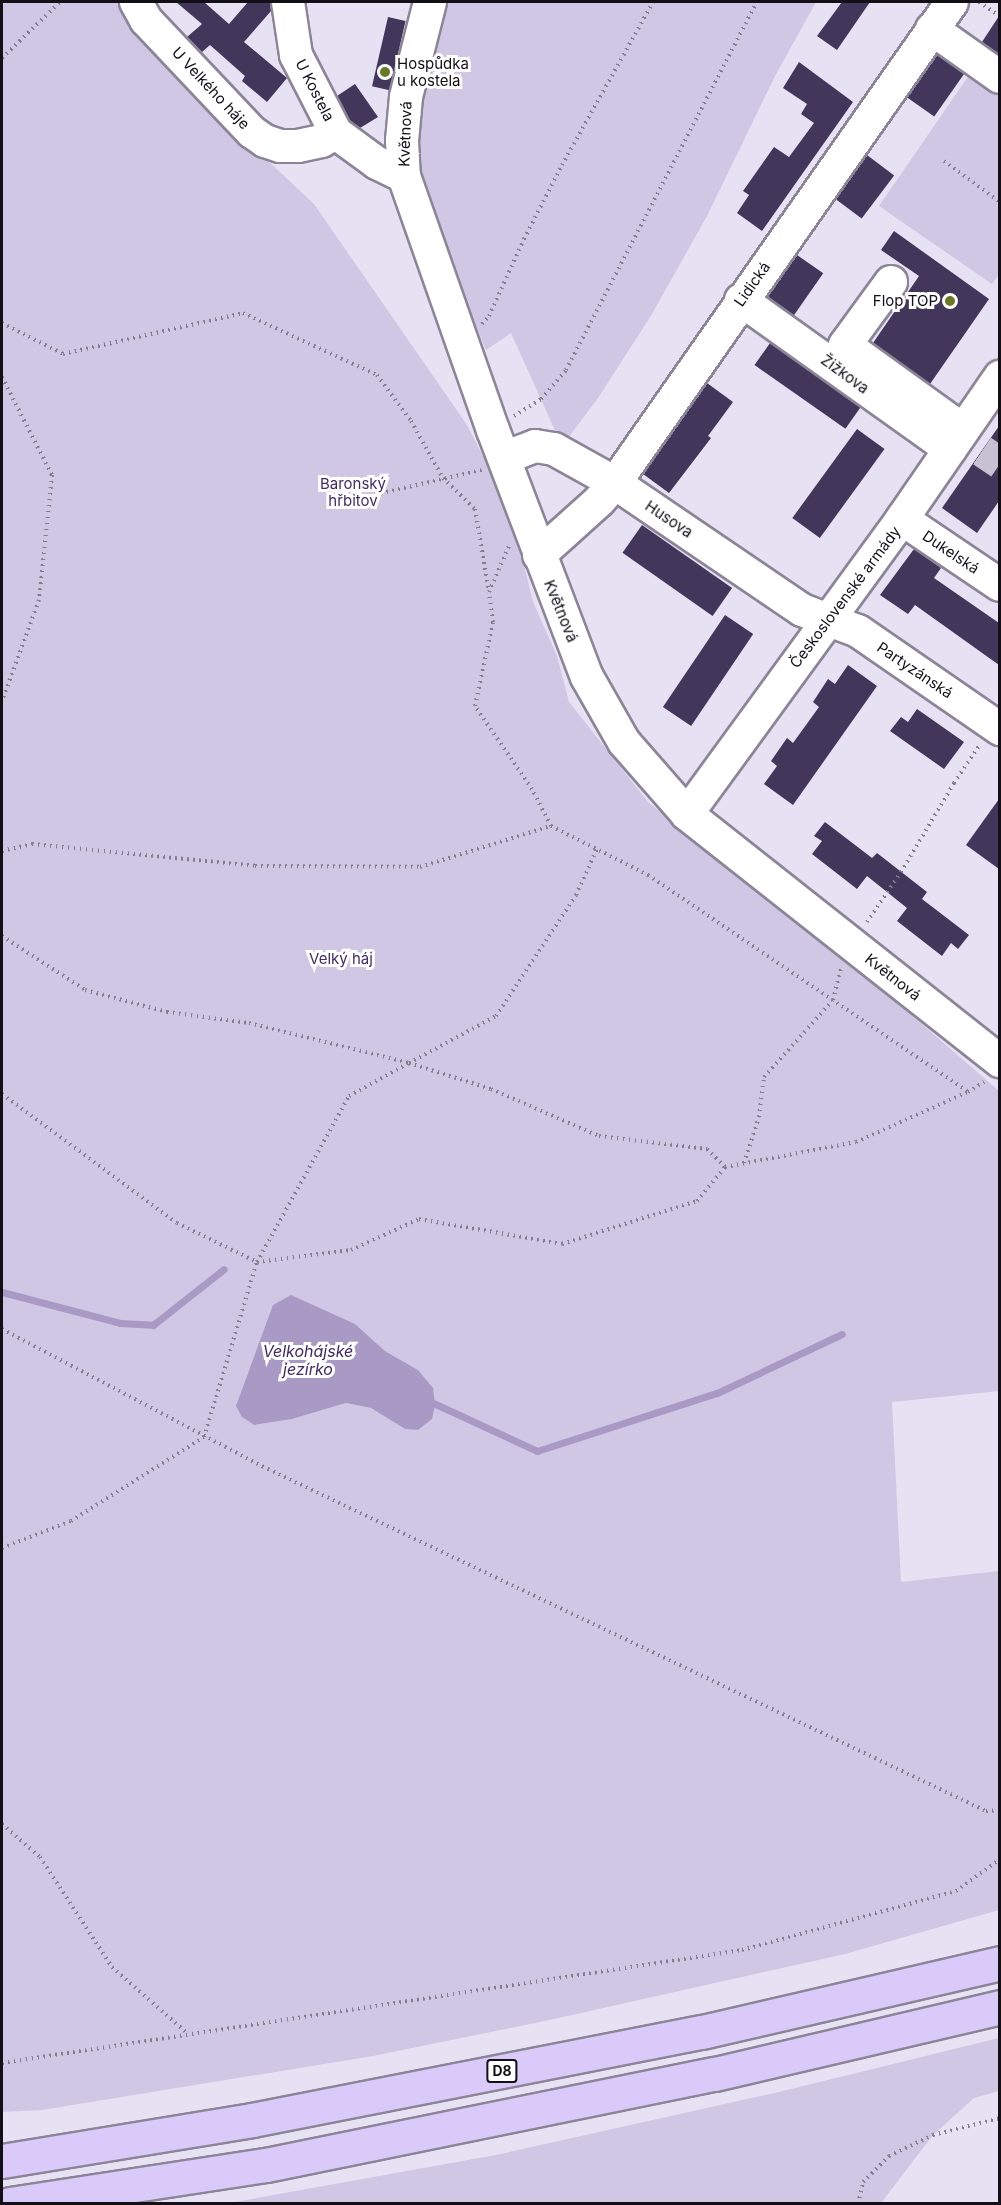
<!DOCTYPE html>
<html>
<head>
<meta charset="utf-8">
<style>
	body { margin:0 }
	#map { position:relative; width:1001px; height:2205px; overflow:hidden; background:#e7e1f4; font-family:Inter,sans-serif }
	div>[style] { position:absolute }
	.green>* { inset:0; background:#cfc7e3 }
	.water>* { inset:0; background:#a89ac5 }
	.stream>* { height:7px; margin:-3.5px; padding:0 3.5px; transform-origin:3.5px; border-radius:3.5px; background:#a89ac5 }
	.building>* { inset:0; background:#43365b; transform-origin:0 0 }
	.minor-tunnel>* { height:32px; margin-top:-16px; transform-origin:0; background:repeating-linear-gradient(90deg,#c7c2d3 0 32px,transparent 0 48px) }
	.path>* { height:4px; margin-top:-2px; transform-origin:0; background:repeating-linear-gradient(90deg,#837e8b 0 1.5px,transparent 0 6px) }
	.roads { filter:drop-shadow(2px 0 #8b8597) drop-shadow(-2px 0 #8b8597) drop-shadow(0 2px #8b8597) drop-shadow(0 -2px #8b8597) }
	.minor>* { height:32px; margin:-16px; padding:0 16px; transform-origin:16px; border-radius:16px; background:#fff }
	.highway>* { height:33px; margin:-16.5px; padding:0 16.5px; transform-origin:16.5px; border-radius:16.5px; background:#d9caf9 }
	.dots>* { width:16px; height:16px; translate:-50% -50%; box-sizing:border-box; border:3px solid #fff; border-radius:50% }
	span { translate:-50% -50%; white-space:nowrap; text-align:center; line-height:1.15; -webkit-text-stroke:6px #fff; paint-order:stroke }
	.shield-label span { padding:2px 4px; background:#fff; border:2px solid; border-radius:4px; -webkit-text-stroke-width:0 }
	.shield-label { font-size:14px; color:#121016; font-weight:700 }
	.poi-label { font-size:15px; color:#121016 }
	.left { translate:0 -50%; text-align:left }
	.right { translate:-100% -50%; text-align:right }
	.street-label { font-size:15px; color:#121016 }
	.park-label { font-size:15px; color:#422d63 }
	.water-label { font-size:16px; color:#3f2a61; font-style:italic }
	.frame { position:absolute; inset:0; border:3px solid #121016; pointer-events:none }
</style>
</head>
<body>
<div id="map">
	<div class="green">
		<div style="clip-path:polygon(evenodd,2px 2px,133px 2px,232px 127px,314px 204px,467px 425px,510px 509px,533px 602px,557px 656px,569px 702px,648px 802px,886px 993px,999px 1091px,999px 1391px,892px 1402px,901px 1582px,999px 1571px,999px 1910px,845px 1954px,554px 2019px,373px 2056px,42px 2110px,2px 2112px,2px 2px,355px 1324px,385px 1351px,418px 1370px,405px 1429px,371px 1408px,346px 1403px,292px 1419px,254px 1425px,242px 1417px,355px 1324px)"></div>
		<div style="clip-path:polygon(439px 2px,816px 2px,775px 76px,708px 214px,652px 314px,598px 398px,562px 446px,511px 333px,486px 350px,417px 184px,411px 158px)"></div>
		<div style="clip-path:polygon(974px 68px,999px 86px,1000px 273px,992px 284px,879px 206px)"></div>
		<div style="clip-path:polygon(999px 2038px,999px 2091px,974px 2098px,933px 2135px,881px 2203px,229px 2203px,496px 2155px,779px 2092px)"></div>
	</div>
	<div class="water">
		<div style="clip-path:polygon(291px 1295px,355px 1324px,385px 1351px,418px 1370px,433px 1388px,435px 1405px,432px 1419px,418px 1430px,405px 1429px,371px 1408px,346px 1403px,292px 1419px,254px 1425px,242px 1417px,236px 1406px,273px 1305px)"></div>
	</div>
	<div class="stream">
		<div style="left:2px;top:1292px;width:122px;rotate:14.7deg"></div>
		<div style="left:120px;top:1323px;width:33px;rotate:3deg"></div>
		<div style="left:153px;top:1325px;width:90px;rotate:-38.3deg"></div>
		<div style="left:429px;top:1401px;width:119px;rotate:24.8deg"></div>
		<div style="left:537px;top:1451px;width:189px;rotate:-17.9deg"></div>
		<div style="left:717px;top:1393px;width:138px;rotate:-25.3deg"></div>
	</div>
	<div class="building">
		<div style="clip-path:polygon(176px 2px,204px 2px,229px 24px,248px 2px,270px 2px,271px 11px,244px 42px,287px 78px,267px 102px,242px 81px,245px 76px,210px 45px,202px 52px,187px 37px,202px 24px)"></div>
		<div style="clip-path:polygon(842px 2px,870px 2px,837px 50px,817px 36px)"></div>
		<div style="clip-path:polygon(999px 16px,999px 55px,982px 42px)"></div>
		<div style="left:388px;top:17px;width:18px;height:71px;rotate:13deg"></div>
		<div style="left:937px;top:55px;width:33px;height:52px;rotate:35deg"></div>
		<div style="clip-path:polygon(799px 62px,853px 102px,762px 231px,737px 213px,749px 195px,743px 191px,774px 147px,789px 157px,814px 123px,801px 114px,807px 104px,783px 88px)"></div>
		<div style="clip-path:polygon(355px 84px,378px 117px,360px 128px,350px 121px,337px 96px)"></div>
		<div style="left:867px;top:155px;width:34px;height:54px;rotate:37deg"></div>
		<div style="clip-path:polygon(894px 231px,989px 299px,930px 384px,873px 343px,919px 276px,881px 250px)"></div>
		<div style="left:797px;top:255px;width:32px;height:52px;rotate:35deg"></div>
		<div style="left:770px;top:343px;width:111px;height:27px;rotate:35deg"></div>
		<div style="clip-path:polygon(707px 383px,733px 402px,708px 436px,711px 438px,669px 493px,643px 474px)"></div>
		<div style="clip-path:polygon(999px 426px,999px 501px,977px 533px,942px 508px)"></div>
		<div style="left:857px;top:429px;width:34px;height:110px;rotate:36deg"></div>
		<div style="left:642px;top:525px;width:110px;height:34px;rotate:35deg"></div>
		<div style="clip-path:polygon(914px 549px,941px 568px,934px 578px,999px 623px,999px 665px,915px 605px,908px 614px,880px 595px)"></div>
		<div style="left:725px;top:615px;width:34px;height:111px;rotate:34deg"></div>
		<div style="clip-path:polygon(848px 665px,877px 686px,793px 805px,764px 784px,777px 766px,771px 761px,787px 738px,793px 743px,819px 707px,813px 702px,828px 679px,835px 684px)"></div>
		<div style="clip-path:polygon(917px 709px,964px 742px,944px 769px,890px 731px,901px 717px,908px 722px)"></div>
		<div style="clip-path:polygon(999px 799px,999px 869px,966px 845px)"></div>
		<div style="clip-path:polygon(825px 822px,872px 858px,877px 853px,927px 892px,922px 899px,969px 935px,958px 949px,951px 943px,942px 956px,897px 921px,907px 908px,867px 876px,857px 889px,812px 854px,822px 841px,814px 836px)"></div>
	</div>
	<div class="minor-tunnel">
		<div style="left:982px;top:451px;width:22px;rotate:34deg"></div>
	</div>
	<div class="path">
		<div style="left:979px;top:2px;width:25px;rotate:34deg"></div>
		<div style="left:2px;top:58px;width:81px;rotate:-44deg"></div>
		<div style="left:944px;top:161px;width:69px;rotate:36.2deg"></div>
		<div style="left:2px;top:323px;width:68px;rotate:26.9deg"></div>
		<div style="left:63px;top:354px;width:185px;rotate:-12.8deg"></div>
		<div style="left:243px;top:313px;width:148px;rotate:24.8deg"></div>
		<div style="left:377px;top:375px;width:57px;rotate:53.5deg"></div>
		<div style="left:411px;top:421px;width:65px;rotate:60.7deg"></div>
		<div style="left:443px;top:478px;width:45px;rotate:44.1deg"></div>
		<div style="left:475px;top:509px;width:84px;rotate:80.4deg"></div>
		<div style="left:482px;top:324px;width:11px;rotate:-49deg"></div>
		<div style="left:489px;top:316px;width:85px;rotate:-65.6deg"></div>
		<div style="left:524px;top:239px;width:83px;rotate:-62.8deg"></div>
		<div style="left:562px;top:165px;width:187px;rotate:-60.8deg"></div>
		<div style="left:2px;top:377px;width:110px;rotate:63deg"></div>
		<div style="left:52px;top:475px;width:126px;rotate:95.9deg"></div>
		<div style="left:39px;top:600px;width:108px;rotate:110.1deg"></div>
		<div style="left:514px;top:416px;width:32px;rotate:-32deg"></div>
		<div style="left:541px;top:399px;width:38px;rotate:-49deg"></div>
		<div style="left:566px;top:370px;width:415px;rotate:-62.6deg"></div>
		<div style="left:369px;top:496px;width:116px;rotate:-13deg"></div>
		<div style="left:551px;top:826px;width:109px;rotate:26.8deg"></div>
		<div style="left:648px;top:875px;width:387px;rotate:34.1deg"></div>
		<div style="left:2px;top:851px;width:31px;rotate:-13deg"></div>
		<div style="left:32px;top:844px;width:224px;rotate:5.6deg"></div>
		<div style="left:255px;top:866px;width:165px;rotate:0.3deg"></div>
		<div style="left:420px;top:867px;width:137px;rotate:-17.4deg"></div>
		<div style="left:551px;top:826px;width:42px;rotate:-117.2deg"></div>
		<div style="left:532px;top:789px;width:101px;rotate:-124.5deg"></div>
		<div style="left:475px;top:706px;width:86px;rotate:-77.9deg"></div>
		<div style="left:493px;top:622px;width:30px;rotate:-98deg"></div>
		<div style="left:489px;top:592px;width:50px;rotate:-66.5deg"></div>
		<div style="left:867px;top:922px;width:60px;rotate:-55.8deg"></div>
		<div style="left:901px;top:872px;width:104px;rotate:-59.2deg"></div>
		<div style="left:954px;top:783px;width:45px;rotate:-56deg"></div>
		<div style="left:2px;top:936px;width:99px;rotate:33deg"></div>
		<div style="left:85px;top:990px;width:85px;rotate:15deg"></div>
		<div style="left:167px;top:1012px;width:83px;rotate:7.6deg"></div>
		<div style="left:249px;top:1023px;width:165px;rotate:14deg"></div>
		<div style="left:409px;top:1063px;width:99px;rotate:-28.4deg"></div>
		<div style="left:496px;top:1016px;width:145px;rotate:-56.5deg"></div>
		<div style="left:576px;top:895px;width:51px;rotate:-65.5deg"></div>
		<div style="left:2px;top:1094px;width:217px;rotate:36.4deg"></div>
		<div style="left:177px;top:1223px;width:89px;rotate:26deg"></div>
		<div style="left:257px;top:1262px;width:95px;rotate:-7.3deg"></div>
		<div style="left:351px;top:1250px;width:75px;rotate:-24.5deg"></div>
		<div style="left:419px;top:1219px;width:145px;rotate:9.9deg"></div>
		<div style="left:562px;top:1244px;width:142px;rotate:-17.7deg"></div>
		<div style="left:697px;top:1201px;width:44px;rotate:-50.5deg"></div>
		<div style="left:744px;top:1163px;width:48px;rotate:-71.9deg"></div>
		<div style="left:759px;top:1117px;width:40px;rotate:-82.9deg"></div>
		<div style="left:764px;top:1077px;width:103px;rotate:-48.1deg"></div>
		<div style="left:833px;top:1000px;width:34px;rotate:-76deg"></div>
		<div style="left:2px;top:1329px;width:301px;rotate:27.8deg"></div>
		<div style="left:268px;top:1469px;width:795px;rotate:25.47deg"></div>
		<div style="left:986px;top:1811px;width:14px;rotate:-4deg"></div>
		<div style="left:2px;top:1548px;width:74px;rotate:-21.4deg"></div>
		<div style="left:71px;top:1521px;width:157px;rotate:-32.3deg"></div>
		<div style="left:204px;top:1437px;width:183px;rotate:-73.2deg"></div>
		<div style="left:257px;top:1262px;width:190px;rotate:-61deg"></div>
		<div style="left:349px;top:1096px;width:68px;rotate:-28.8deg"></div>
		<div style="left:409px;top:1063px;width:86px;rotate:17.6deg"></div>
		<div style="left:491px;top:1089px;width:118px;rotate:23.5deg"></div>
		<div style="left:599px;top:1136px;width:109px;rotate:6.9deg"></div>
		<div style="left:707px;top:1149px;width:25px;rotate:45deg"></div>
		<div style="left:725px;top:1167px;width:133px;rotate:-10.8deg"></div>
		<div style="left:856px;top:1142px;width:123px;rotate:-24.1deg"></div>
		<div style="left:968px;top:1092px;width:19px;rotate:-32deg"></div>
		<div style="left:2px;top:1824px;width:50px;rotate:41deg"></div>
		<div style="left:40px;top:1857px;width:131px;rotate:56.8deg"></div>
		<div style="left:112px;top:1967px;width:101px;rotate:41.4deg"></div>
		<div style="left:2px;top:2063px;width:749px;rotate:-8.68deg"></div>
		<div style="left:742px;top:1950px;width:222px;rotate:-15.4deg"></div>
		<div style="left:956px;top:1891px;width:54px;rotate:-36deg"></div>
		<div style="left:858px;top:2204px;width:23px;rotate:-77deg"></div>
		<div style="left:863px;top:2182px;width:37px;rotate:-45deg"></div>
		<div style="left:889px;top:2156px;width:49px;rotate:-25.5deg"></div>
		<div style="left:933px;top:2135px;width:69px;rotate:-14.2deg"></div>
	</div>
	<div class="roads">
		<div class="minor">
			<div style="left:136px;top:2px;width:21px;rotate:61deg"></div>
			<div style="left:146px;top:20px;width:154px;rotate:46.6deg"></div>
			<div style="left:252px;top:132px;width:16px;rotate:35deg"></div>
			<div style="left:265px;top:141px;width:16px;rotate:18deg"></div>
			<div style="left:280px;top:146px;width:18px"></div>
			<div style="left:298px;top:146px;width:24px;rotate:-12deg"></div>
			<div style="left:321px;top:141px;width:17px;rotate:-28deg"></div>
			<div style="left:288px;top:2px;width:54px;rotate:81.4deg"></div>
			<div style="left:296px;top:55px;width:88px;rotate:62.9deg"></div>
			<div style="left:336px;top:133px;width:51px;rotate:36.2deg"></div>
			<div style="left:377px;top:163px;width:30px;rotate:26deg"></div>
			<div style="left:430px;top:2px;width:98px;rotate:104.2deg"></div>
			<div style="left:406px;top:97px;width:44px;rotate:95.2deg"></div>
			<div style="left:402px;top:141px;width:35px;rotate:87deg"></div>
			<div style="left:404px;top:176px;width:269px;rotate:70.7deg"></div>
			<div style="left:493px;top:430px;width:264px;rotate:69.2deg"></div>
			<div style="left:587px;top:677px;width:75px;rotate:60.4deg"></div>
			<div style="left:624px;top:742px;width:96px;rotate:48.8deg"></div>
			<div style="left:687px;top:814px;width:399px;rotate:38.3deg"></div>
			<div style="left:932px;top:29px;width:83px;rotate:35.2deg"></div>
			<div style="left:891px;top:282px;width:78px;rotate:126.1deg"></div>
			<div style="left:845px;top:345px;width:145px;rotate:35.8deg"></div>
			<div style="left:741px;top:300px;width:257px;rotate:35.5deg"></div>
			<div style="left:504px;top:458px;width:33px;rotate:-21deg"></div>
			<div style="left:535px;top:446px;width:19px;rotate:9deg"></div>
			<div style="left:554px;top:449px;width:70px;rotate:29.1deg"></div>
			<div style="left:615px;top:483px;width:226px;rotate:34.2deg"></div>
			<div style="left:802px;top:610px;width:60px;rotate:20.6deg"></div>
			<div style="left:858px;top:631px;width:173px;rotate:34.6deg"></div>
			<div style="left:902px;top:519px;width:118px;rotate:34deg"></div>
			<div style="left:539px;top:555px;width:81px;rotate:-42deg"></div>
			<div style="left:599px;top:501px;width:24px;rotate:-48deg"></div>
			<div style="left:615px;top:483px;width:587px;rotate:-54.98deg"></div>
			<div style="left:687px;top:814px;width:365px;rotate:-53.9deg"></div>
			<div style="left:902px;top:519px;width:173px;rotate:-55.4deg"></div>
		</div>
		<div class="highway">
			<div style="left:2px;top:2161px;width:253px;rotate:-9.3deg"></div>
			<div style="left:252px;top:2120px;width:459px;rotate:-11.1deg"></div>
			<div style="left:702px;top:2032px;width:306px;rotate:-13deg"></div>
			<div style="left:10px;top:2204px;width:259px;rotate:-8.7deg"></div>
			<div style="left:266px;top:2165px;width:458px;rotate:-11.5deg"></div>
			<div style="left:715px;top:2074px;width:293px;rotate:-13.2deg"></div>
		</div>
	</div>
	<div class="dots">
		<div style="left:385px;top:72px;background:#697927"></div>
		<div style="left:950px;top:301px;background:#697927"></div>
	</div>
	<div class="shield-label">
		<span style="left:502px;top:2071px">D8</span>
	</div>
	<div class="poi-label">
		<span class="left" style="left:397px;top:72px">Hospůdka<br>u kostela</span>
		<span class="right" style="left:938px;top:301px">Flop TOP</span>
	</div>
	<div class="street-label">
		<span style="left:211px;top:88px;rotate:47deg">U Velkého háje</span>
		<span style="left:315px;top:90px;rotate:63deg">U Kostela</span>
		<span style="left:405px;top:134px;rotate:-88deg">Květnová</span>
		<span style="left:752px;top:284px;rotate:-55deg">Lidická</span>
		<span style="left:845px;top:374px;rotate:36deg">Žižkova</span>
		<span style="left:669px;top:519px;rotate:34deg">Husova</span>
		<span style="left:951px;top:552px;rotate:34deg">Dukelská</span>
		<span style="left:845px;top:597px;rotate:-53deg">Československé armády</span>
		<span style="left:561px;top:611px;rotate:68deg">Květnová</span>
		<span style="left:915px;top:670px;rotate:34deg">Partyzánská</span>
		<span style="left:893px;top:977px;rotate:38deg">Květnová</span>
	</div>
	<div class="park-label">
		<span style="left:353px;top:492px">Baronský<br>hřbitov</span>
		<span style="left:341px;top:959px">Velký háj</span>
	</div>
	<div class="water-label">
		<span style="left:308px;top:1360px">Velkohájské<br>jezírko</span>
	</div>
	<div class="frame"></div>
</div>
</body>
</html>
